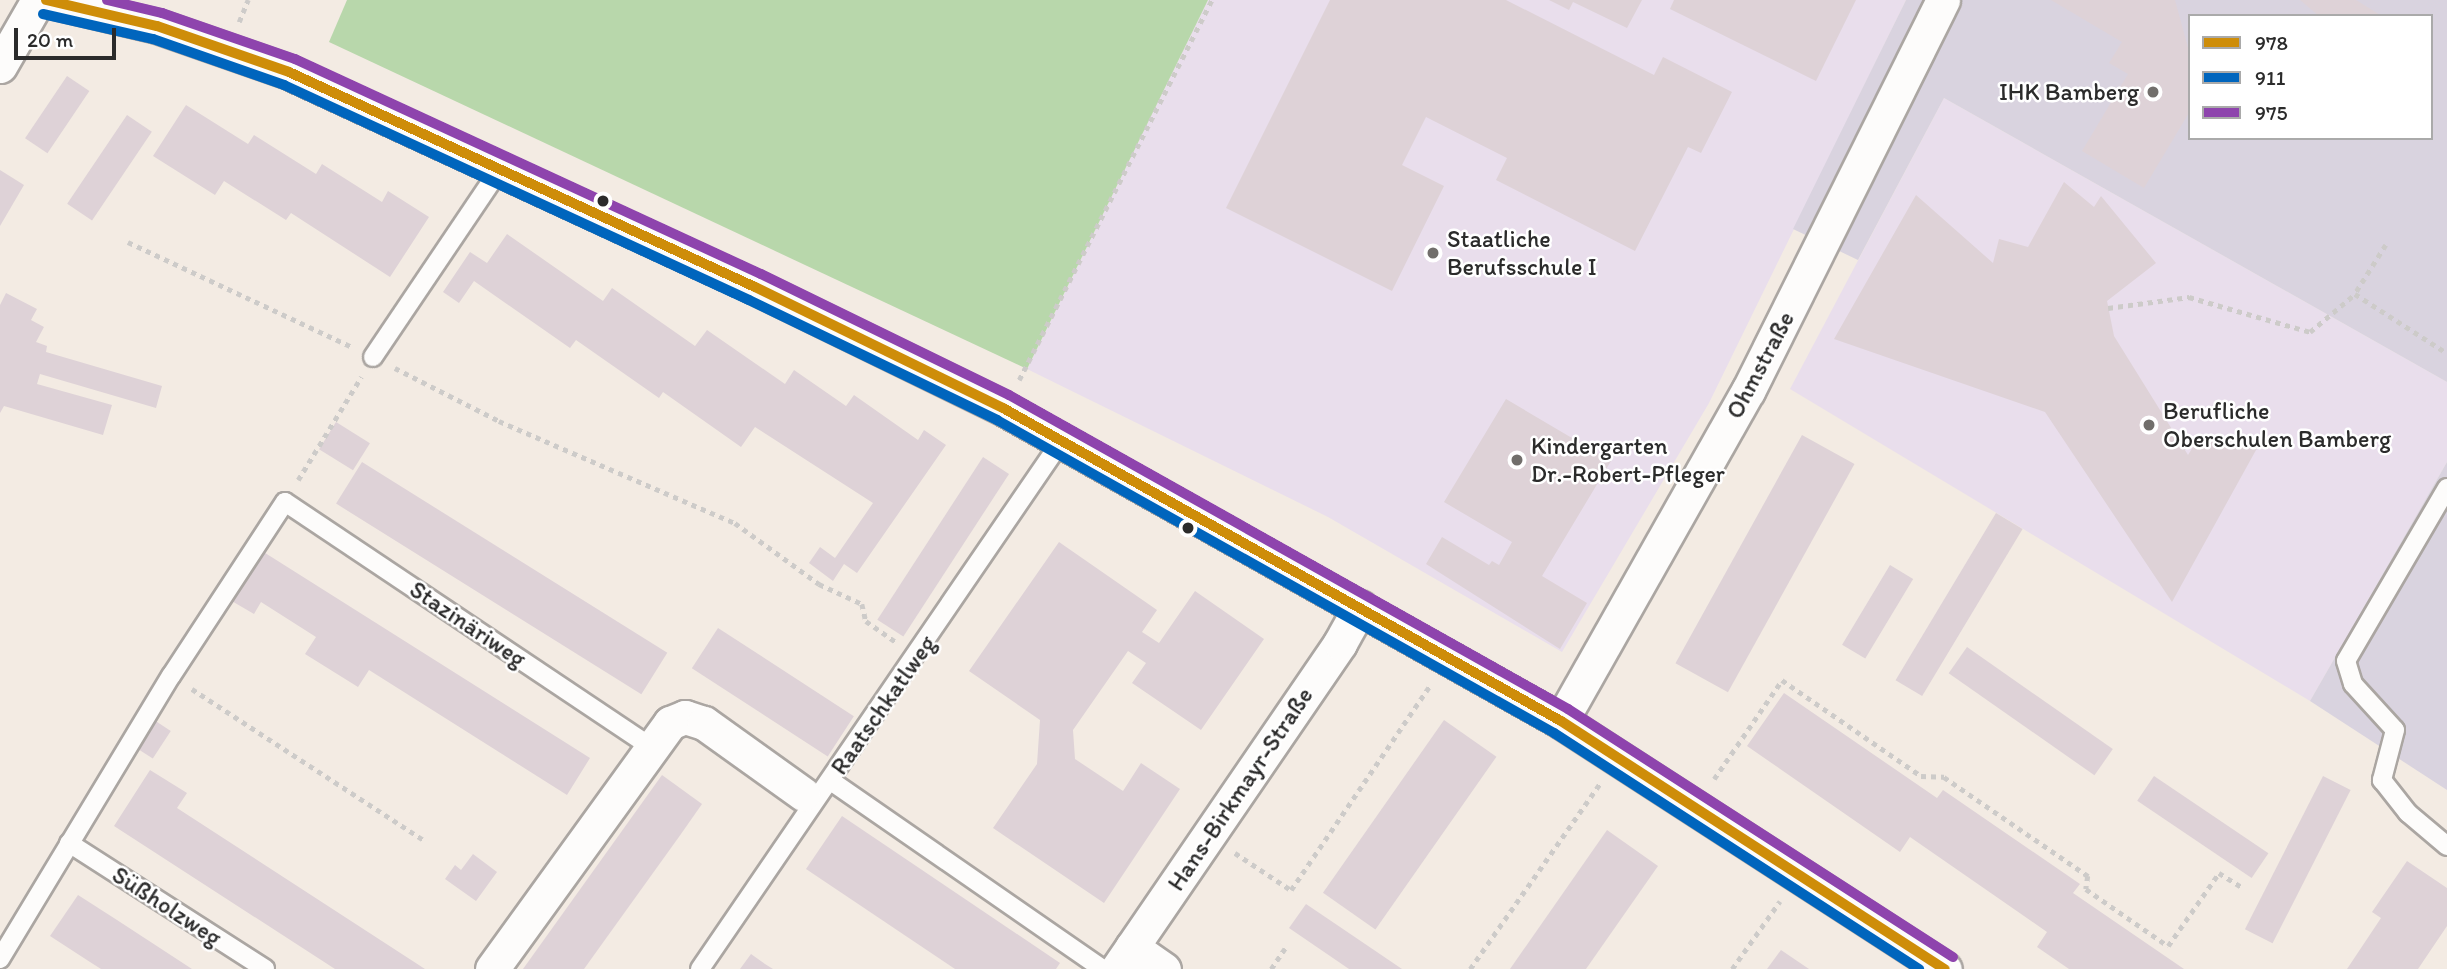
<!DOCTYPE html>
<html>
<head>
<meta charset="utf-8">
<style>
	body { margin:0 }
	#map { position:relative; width:2447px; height:969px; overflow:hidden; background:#f3ebe3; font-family:Itim,sans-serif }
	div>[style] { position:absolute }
	.built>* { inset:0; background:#e9deec }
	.industrial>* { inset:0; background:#d9d3df }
	.green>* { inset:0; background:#b8d7ab }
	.building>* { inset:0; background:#ded2d7; transform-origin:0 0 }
	.path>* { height:4.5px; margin-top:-2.25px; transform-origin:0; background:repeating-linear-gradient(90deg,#cdcbc9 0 5px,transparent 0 10px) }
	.roads { filter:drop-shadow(2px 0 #aba6a2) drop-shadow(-2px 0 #aba6a2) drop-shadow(0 2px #aba6a2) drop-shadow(0 -2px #aba6a2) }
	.service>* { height:18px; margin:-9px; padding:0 9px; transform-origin:9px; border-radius:9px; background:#fdfcfb }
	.minor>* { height:33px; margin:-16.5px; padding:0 16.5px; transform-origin:16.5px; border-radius:16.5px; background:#fdfcfb }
	.bus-1>* { height:10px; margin:-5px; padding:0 5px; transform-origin:5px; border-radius:5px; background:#ce8d09 }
	.bus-2>* { height:10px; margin:-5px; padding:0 5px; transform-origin:5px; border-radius:5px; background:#0065bd }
	.bus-3>* { height:10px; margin:-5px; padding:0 5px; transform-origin:5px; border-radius:5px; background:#8e44ad }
	.dots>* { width:19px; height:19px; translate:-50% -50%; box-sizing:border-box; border:4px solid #fff; border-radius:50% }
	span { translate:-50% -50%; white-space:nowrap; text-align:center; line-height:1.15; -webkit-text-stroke:5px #fff; paint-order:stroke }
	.poi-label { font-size:24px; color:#2b2b2b }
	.right { translate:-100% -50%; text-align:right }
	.left { translate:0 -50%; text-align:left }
	.street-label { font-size:24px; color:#2b2b2b }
	.legend { position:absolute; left:2188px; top:14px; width:245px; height:126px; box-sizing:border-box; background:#fff; border:2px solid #aaa; margin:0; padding:9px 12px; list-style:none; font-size:21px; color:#2b2b2b }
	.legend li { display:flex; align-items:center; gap:14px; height:35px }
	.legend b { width:35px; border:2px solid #aaa }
	.scale { position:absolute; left:14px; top:28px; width:102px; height:32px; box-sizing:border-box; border:4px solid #2b2b2b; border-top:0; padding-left:9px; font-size:21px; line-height:24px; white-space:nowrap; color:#2b2b2b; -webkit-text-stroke:5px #fff; paint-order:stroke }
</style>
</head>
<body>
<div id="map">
	<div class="built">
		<div style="clip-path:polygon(1208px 0,1906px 0,1709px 403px,1562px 652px,1328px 517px,1027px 369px)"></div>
		<div style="clip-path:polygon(1944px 98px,2447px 382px,2447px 462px,2310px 701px,1790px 389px)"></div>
	</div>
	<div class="industrial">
		<div style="clip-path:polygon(evenodd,1906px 0,2447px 0,2447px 382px,1944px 98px,1858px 260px,1793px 229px,1906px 0,2190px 16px,2431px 16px,2431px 138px,2190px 138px,2190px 16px)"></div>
		<div style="clip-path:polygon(2447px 462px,2447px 790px,2310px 701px)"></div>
	</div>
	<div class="green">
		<div style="clip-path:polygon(347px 0,1208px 0,1027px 369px,329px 42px)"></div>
	</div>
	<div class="building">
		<div style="clip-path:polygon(1330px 0,1506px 0,1654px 75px,1663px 57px,1732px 92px,1701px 153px,1688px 147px,1635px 251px,1496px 180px,1507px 158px,1426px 117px,1402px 165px,1444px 186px,1392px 291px,1226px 208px)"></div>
		<div style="clip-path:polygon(1549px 0,1642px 0,1627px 28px,1573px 2px,1569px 10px)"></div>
		<div style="clip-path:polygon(1674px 0,1856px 0,1816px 81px,1670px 9px)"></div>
		<div style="clip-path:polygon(2051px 0,2175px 0,2190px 55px,2190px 111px,2144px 188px,2082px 151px,2128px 74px,2109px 63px,2122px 42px)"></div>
		<div style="clip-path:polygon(2300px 0,2356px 0,2382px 16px,2319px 16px)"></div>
		<div style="left:67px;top:76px;width:27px;height:75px;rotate:34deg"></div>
		<div style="clip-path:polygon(186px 105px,248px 144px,254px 135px,316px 174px,322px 164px,382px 202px,388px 191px,429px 217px,390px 277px,291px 213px,286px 220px,224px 181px,215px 195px,153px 156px)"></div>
		<div style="left:127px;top:115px;width:30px;height:107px;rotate:34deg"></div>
		<div style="clip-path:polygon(0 170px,24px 185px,0 226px)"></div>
		<div style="clip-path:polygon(2064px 182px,2094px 207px,2101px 196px,2156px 263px,2107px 301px,2114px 336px,2188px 455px,2198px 439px,2261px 441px,2172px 602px,2045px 412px,1834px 339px,1916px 195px,1993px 263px,1999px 239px,2028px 247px)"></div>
		<div style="clip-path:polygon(507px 234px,603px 301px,612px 288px,695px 346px,707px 330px,785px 384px,794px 370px,846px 406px,854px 395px,918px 440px,924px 430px,946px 445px,857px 573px,844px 564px,833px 581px,809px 563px,820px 547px,835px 558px,873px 503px,755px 427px,741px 447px,663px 392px,659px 398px,576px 340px,570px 348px,474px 281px,459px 303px,443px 292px,470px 252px,487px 263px)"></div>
		<div style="clip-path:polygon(6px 293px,37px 309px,31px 320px,44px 327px,36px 342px,47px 346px,46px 352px,162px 386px,156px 408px,40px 374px,37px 384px,112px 405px,103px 435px,4px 406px,0 413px,0 305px)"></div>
		<div style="clip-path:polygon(1506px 399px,1611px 461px,1542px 576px,1587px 603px,1560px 649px,1426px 564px,1442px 537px,1489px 565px,1492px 561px,1499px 565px,1512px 542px,1444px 502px)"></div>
		<div style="left:336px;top:422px;width:40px;height:32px;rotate:32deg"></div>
		<div style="left:1802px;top:435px;width:60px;height:261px;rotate:29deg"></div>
		<div style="left:983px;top:457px;width:31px;height:194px;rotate:33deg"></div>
		<div style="left:362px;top:462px;width:360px;height:49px;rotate:32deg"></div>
		<div style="left:1996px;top:513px;width:31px;height:195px;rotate:31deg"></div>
		<div style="clip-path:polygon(1059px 542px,1157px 610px,1142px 632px,1159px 643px,1195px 591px,1264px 639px,1201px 730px,1132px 683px,1146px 663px,1128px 651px,1073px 730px,1075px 759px,1123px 791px,1141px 763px,1180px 789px,1104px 903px,993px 828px,1037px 764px,1040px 720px,969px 671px)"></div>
		<div style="clip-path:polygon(262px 551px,590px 758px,567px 795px,369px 670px,358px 687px,305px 654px,316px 637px,261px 602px,254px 614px,230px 600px)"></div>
		<div style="left:1890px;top:565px;width:27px;height:93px;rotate:31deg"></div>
		<div style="left:718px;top:628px;width:162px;height:48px;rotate:33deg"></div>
		<div style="left:1967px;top:647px;width:178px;height:32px;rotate:35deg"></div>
		<div style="clip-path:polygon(1784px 693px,1937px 798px,1943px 790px,2080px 884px,2073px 893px,2184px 969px,2069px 969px,2037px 947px,2047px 932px,2024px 916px,1910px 837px,1900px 852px,1747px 746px)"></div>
		<div style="left:154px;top:720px;width:20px;height:33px;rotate:33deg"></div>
		<div style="left:1444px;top:720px;width:64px;height:211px;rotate:35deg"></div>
		<div style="clip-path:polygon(150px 770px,187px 793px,177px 808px,425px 969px,335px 969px,114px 826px)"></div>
		<div style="clip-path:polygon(662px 775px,702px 804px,681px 834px,584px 969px,523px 969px)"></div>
		<div style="left:2154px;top:776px;width:138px;height:30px;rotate:34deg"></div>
		<div style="left:2323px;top:776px;width:31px;height:172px;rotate:27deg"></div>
		<div style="clip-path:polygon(842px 816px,1060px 963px,1056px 969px,955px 969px,806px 869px)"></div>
		<div style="clip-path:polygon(1607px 830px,1658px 866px,1586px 969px,1510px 969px)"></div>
		<div style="clip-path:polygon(473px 854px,497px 872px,476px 901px,445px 879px,455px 865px,461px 870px)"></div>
		<div style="clip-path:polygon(2407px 861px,2447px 888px,2447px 926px,2418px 969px,2347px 969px,2381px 918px,2372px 912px)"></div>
		<div style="clip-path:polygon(78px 895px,117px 920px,192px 969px,101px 969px,90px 962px,50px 936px)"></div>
		<div style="clip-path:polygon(1306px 904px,1343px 929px,1402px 969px,1349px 969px,1289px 928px)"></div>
		<div style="clip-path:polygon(1781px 950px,1809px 969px,1767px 969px)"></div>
		<div style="clip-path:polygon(751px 954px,765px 964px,773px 969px,740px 969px)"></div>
	</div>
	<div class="path">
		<div style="left:239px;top:22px;width:24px;rotate:-68deg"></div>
		<div style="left:128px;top:242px;width:247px;rotate:25.1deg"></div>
		<div style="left:2386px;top:245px;width:58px;rotate:122.3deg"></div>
		<div style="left:2355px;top:294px;width:109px;rotate:32.7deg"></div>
		<div style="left:2108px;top:308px;width:82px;rotate:-7.7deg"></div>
		<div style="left:2189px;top:297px;width:126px;rotate:16.1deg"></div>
		<div style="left:2310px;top:332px;width:59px;rotate:-40.2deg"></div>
		<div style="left:395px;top:368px;width:117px;rotate:27deg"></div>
		<div style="left:499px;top:421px;width:257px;rotate:23.4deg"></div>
		<div style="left:735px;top:523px;width:104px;rotate:36deg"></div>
		<div style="left:819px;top:584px;width:47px;rotate:24.9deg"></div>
		<div style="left:862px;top:604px;width:17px;rotate:77deg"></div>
		<div style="left:866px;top:621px;width:37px;rotate:35deg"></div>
		<div style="left:1019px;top:380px;width:426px;rotate:-63.1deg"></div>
		<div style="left:298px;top:480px;width:121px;rotate:-58.5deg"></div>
		<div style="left:192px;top:689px;width:278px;rotate:33.1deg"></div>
		<div style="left:1714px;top:779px;width:120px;rotate:-55.5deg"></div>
		<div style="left:1782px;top:680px;width:169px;rotate:34.6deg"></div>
		<div style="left:1921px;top:776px;width:23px;rotate:2deg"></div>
		<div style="left:1944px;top:777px;width:175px;rotate:34.5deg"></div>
		<div style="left:2088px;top:876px;width:13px;rotate:99deg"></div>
		<div style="left:2086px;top:889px;width:100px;rotate:34.8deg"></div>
		<div style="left:2168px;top:946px;width:89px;rotate:-55.1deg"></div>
		<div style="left:2219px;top:873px;width:26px;rotate:32deg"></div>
		<div style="left:1235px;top:853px;width:67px;rotate:33.5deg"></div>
		<div style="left:1291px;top:890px;width:249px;rotate:-55.8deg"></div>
		<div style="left:1271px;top:969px;width:25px;rotate:-56deg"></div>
		<div style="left:1470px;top:969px;width:227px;rotate:-55deg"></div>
		<div style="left:1732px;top:969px;width:83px;rotate:-54.8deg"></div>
	</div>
	<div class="roads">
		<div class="service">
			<div style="left:373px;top:357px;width:227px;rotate:-56deg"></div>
			<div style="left:2447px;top:488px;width:200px;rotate:120.3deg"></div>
			<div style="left:2346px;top:661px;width:24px;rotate:73deg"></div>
			<div style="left:2353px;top:684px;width:62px;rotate:47.6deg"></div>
			<div style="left:2395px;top:730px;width:52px;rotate:104.6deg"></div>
			<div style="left:2382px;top:780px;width:42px;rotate:51.8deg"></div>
			<div style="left:2408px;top:813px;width:51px;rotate:40.2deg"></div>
			<div style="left:831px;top:781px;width:331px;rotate:34.7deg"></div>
			<div style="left:69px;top:843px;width:233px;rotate:32.7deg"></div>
			<div style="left:0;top:959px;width:331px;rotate:-58.9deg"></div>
			<div style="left:171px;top:676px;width:208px;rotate:-56.8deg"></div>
			<div style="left:285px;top:502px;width:440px;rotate:33.8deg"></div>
			<div style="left:700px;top:969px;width:641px;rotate:-55.62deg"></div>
		</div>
		<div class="minor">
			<div style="left:46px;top:0;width:114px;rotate:13.2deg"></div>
			<div style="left:157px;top:26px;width:140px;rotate:19.2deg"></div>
			<div style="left:289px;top:72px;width:513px;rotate:24.77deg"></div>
			<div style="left:755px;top:287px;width:276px;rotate:26deg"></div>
			<div style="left:1003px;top:408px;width:640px;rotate:29.29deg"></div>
			<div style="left:1561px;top:721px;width:457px;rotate:32.9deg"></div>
			<div style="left:0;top:66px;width:76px;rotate:-60.1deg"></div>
			<div style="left:1561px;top:721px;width:379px;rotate:-60.5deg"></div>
			<div style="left:1748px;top:391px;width:437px;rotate:-63.5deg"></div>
			<div style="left:1132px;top:947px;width:39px;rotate:35deg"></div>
			<div style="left:492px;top:969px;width:304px;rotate:-54.1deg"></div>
			<div style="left:670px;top:723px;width:16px;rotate:-22deg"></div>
			<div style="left:685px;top:717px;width:20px;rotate:18deg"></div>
			<div style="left:704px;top:723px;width:122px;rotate:35.6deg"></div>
			<div style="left:1117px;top:969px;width:395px;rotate:-55.6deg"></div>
			<div style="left:1340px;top:643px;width:41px;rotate:-60.9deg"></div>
		</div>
	</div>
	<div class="bus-1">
		<div style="left:46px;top:0;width:114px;rotate:13.2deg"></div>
		<div style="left:157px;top:26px;width:140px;rotate:19.2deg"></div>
		<div style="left:289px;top:72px;width:513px;rotate:24.77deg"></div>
		<div style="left:755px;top:287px;width:276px;rotate:26deg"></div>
		<div style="left:1003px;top:408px;width:640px;rotate:29.29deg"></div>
		<div style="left:1561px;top:721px;width:457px;rotate:32.9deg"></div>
	</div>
	<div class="bus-2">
		<div style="left:43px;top:14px;width:113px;rotate:12.8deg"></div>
		<div style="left:153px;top:39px;width:139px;rotate:19.3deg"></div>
		<div style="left:284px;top:85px;width:512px;rotate:24.81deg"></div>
		<div style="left:749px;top:300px;width:276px;rotate:25.8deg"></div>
		<div style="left:997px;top:420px;width:639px;rotate:29.33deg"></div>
		<div style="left:1554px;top:733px;width:435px;rotate:32.9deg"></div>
	</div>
	<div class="bus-3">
		<div style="left:107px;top:0;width:57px;rotate:13.3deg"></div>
		<div style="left:162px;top:13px;width:141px;rotate:19.1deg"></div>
		<div style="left:295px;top:59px;width:513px;rotate:24.77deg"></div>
		<div style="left:761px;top:274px;width:276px;rotate:26deg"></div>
		<div style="left:1009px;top:395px;width:641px;rotate:29.32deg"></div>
		<div style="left:1568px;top:709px;width:458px;rotate:32.8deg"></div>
	</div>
	<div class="dots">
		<div style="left:2153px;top:92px;background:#716e6b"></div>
		<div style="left:603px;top:201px;background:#2b2b2b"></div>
		<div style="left:1433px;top:253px;background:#716e6b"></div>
		<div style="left:2149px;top:425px;background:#716e6b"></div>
		<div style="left:1517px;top:460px;background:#716e6b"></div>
		<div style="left:1188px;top:528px;background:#2b2b2b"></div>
	</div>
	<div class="poi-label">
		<span class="right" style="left:2139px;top:92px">IHK Bamberg</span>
		<span class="left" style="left:1447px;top:253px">Staatliche<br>Berufsschule I</span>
		<span class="left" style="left:2163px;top:425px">Berufliche<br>Oberschulen Bamberg</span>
		<span class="left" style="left:1531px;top:460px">Kindergarten<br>Dr.-Robert-Pfleger</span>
	</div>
	<div class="street-label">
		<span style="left:1760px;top:365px;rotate:-62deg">Ohmstraße</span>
		<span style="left:468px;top:624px;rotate:34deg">Stazinäriweg</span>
		<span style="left:883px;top:705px;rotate:-55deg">Raatschkatlweg</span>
		<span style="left:1240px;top:789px;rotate:-56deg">Hans-Birkmayr-Straße</span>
		<span style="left:167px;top:906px;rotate:33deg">Süßholzweg</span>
	</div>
	<ul class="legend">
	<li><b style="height:9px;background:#ce8d09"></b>978</li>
	<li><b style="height:9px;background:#0065bd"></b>911</li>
	<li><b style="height:9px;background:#8e44ad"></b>975</li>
	</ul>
	<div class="scale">20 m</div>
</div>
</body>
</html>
